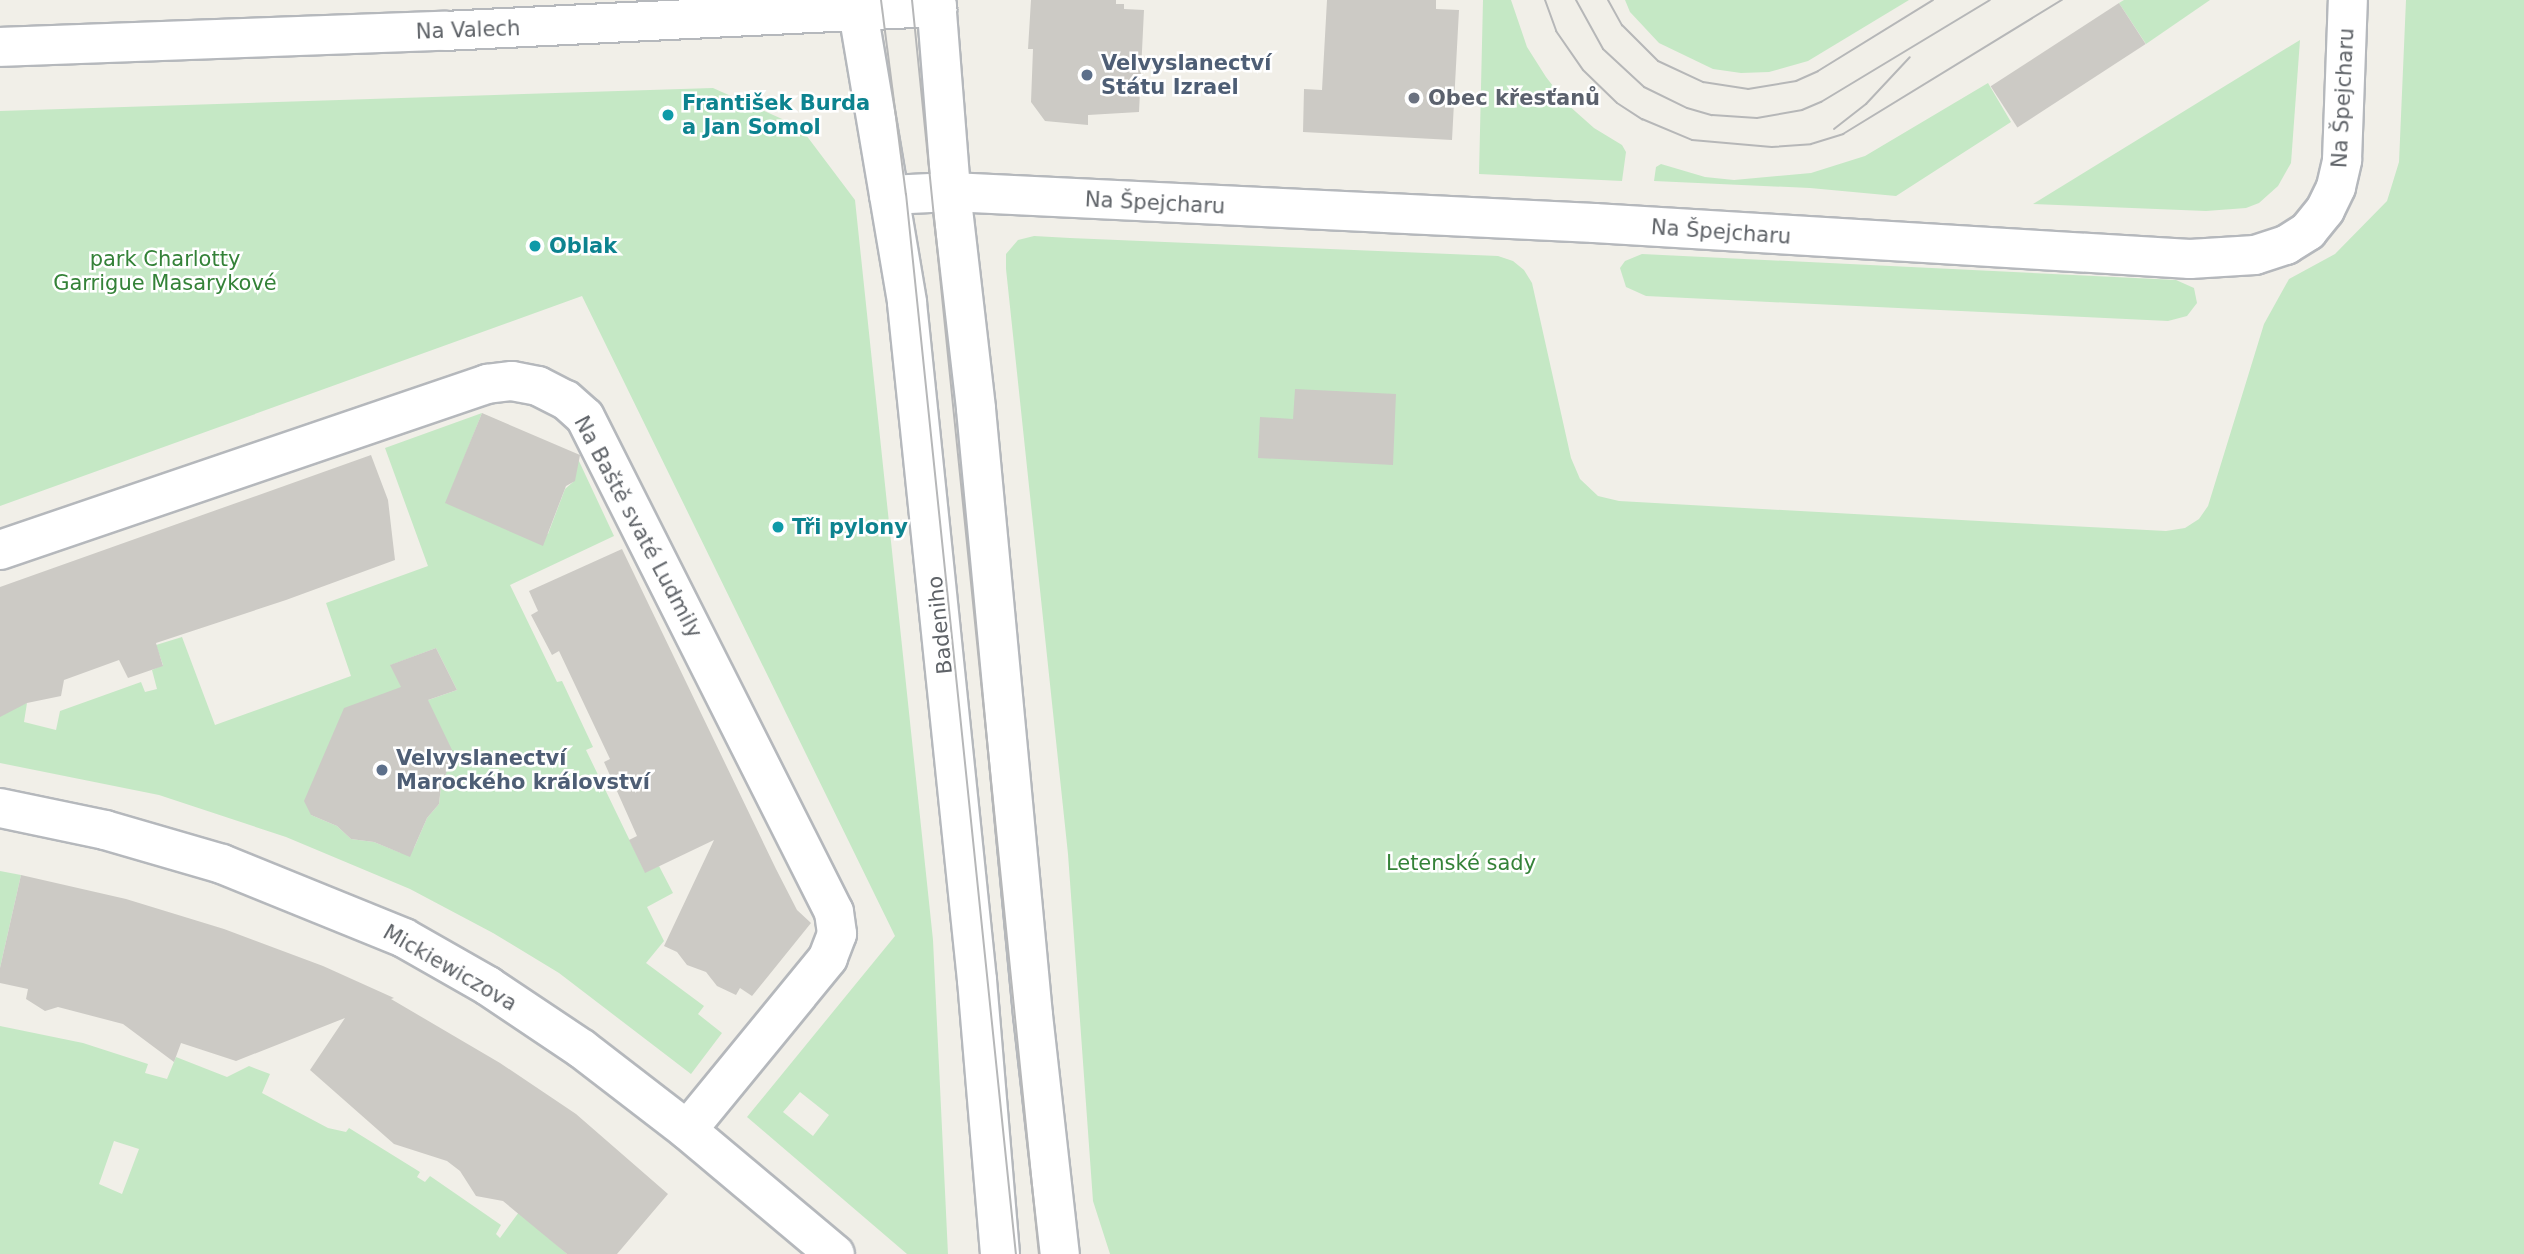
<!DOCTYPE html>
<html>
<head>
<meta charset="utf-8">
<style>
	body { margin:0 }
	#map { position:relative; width:2524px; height:1254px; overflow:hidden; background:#f1efe8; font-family:"DejaVu Sans",sans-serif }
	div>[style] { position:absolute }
	.green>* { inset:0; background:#c5e8c5 }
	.building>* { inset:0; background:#cccac5; transform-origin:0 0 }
	.roads { filter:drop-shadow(2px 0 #b5b8bc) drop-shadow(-2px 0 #b5b8bc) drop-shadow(0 2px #b5b8bc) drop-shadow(0 -2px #b5b8bc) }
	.street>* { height:38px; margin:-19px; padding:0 19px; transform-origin:19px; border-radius:19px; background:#fff }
	.secondary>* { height:38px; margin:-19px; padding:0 19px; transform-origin:19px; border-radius:19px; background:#fff }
	.tram>* { height:2px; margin:-1px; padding:0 1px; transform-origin:1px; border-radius:1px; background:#b6b7b8 }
	.dots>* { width:19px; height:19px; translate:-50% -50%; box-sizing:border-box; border:4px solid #fff; border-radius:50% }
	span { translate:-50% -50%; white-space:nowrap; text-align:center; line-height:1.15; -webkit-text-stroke:5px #fff; paint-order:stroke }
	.street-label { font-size:21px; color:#5f6368 }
	.service-label { font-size:21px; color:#4e5e75; font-weight:700 }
	.left { translate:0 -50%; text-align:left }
	.worship-label { font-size:21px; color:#5b616d; font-weight:700 }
	.culture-label { font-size:21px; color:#0d838f; font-weight:700 }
	.park-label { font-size:21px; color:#348238 }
</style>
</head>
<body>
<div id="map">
	<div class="green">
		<div style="clip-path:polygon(1483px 0,1511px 0,1527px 47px,1546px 77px,1567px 104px,1594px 128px,1622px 145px,1626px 152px,1622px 181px,1479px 174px)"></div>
		<div style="clip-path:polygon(1625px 0,1909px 0,1808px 61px,1769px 72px,1741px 73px,1713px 69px,1659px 43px,1630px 12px)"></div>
		<div style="clip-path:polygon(2124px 0,2210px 0,2146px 44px,2119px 3px)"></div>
		<div style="clip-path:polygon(2406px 0,2524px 0,2524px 1254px,1110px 1254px,1093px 1201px,1068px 854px,1006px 269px,1006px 254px,1018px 240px,1034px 236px,1070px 238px,1498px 256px,1513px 261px,1524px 270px,1532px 283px,1571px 458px,1580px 479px,1598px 496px,1619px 501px,2015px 523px,2166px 531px,2185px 528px,2199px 519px,2208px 506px,2264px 324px,2289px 279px,2335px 254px,2387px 201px,2399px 162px)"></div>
		<div style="clip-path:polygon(2300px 40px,2291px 163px,2278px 186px,2259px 203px,2246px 208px,2206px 211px,2033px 204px)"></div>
		<div style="clip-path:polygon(1988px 83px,2011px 122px,1896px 196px,1810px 188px,1654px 181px,1656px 167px,1661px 164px,1705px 177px,1734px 180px,1811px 173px,1865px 156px)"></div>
		<div style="clip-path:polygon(evenodd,713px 88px,800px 127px,855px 200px,933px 940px,948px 1254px,907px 1254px,747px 1117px,895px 936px,582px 296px,0 506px,0 111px,713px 88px,800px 1092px,829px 1115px,813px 1136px,783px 1112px,800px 1092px)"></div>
		<div style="clip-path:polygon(1642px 254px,2176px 280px,2194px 288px,2197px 303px,2187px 316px,2168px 321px,1646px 296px,1626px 287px,1620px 268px,1625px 261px)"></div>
		<div style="clip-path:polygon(evenodd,482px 413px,446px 503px,548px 534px,565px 489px,573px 482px,578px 459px,614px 536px,510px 585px,557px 682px,562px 681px,593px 747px,586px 750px,645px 872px,659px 866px,673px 893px,647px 907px,664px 941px,646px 963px,704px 1006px,698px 1014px,722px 1033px,691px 1074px,559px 973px,493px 933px,410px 889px,286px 837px,159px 795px,0 763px,0 703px,21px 705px,27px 703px,24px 722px,56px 730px,60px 711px,141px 682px,145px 692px,157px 689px,152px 670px,163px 665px,156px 645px,182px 637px,215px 725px,351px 676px,326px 603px,428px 566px,385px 448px,482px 413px,436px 648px,457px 690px,411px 706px,391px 665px,436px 648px,482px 413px,441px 786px,439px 804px,427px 818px,414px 848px,401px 853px,374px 842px,351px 839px,337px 826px,311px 815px,441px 786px)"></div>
		<div style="clip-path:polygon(0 871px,21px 875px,0 968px)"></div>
		<div style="clip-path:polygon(evenodd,0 1026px,83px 1043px,148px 1064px,145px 1073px,167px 1079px,176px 1057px,227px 1077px,249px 1066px,270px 1074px,262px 1093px,328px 1128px,346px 1132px,349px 1128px,420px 1172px,417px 1177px,425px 1182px,430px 1176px,501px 1225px,496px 1234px,500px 1238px,519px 1212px,567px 1254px,0 1254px,0 1026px,114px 1141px,139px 1149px,122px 1194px,99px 1184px,114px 1141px)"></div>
	</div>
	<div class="building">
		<div style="clip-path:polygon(1031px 0,1116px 0,1116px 4px,1124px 4px,1124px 9px,1144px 10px,1139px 112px,1088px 115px,1088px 125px,1045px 121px,1031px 102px,1033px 49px,1028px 49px)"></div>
		<div style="clip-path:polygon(1327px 0,1436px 0,1436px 9px,1459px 10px,1452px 140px,1303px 132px,1304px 89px,1322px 90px)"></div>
		<div style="left:2119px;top:3px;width:49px;height:153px;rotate:57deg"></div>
		<div style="clip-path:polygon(1295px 389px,1396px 394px,1393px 465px,1258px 458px,1260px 417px,1293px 419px)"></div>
		<div style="clip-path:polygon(482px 413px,580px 455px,575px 481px,566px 486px,543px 546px,445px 503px)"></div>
		<div style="clip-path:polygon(371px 455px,388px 500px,395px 560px,286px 600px,156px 643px,163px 666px,128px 678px,119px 660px,64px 680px,61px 696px,27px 703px,0 717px,0 587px)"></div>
		<div style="clip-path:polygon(622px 549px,776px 869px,797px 910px,811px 923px,752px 996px,740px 988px,736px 995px,717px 986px,706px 972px,687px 965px,677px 952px,664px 946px,714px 840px,645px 873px,629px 840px,637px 836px,604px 762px,610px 759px,559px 651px,552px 655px,531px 615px,538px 611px,529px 591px)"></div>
		<div style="clip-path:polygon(436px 648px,457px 690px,428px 700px,454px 754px,441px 786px,439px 804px,427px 818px,410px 857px,374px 842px,351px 839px,337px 826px,311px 815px,304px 801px,344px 708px,401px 687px,390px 665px)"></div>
		<div style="clip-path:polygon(21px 875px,126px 899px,224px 929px,323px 966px,394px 998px,391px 999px,500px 1063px,576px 1114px,668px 1194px,617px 1254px,567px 1254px,503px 1201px,476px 1196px,460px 1171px,447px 1161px,394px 1144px,310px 1070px,345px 1018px,236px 1061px,181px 1043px,174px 1062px,123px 1024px,58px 1007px,45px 1011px,26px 999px,28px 989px,0 983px,0 968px)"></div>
	</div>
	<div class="roads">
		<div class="street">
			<div style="left:0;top:47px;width:444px;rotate:-2.1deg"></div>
			<div style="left:444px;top:31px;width:494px;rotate:-2.8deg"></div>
			<div style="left:889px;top:195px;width:62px;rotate:-2.8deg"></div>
			<div style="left:951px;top:192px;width:644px;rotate:2.76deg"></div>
			<div style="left:1594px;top:223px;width:597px;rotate:3.46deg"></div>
			<div style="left:2190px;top:259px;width:65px;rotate:-3.5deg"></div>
			<div style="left:2255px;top:255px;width:33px;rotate:-18deg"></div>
			<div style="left:2286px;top:245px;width:26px;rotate:-32deg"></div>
			<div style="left:2308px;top:231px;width:27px;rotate:-51deg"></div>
			<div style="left:2325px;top:210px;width:25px;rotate:-64deg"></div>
			<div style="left:2336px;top:187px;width:28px;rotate:-77deg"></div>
			<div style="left:2342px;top:160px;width:160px;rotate:-87.9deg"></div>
			<div style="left:0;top:550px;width:515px;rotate:-18.82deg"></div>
			<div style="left:487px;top:384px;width:25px;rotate:-7deg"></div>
			<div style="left:512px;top:381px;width:26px;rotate:11deg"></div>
			<div style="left:538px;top:386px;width:31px;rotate:27deg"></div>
			<div style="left:566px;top:400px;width:25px;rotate:42deg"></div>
			<div style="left:585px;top:417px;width:554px;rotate:63.3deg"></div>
			<div style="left:834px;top:912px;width:22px;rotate:82deg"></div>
			<div style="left:837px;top:934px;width:26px;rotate:111deg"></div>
			<div style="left:828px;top:958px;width:222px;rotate:129.3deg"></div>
			<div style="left:0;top:808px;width:107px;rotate:11.8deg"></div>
			<div style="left:105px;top:830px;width:122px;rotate:16.2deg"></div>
			<div style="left:222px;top:864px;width:196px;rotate:22.1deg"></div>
			<div style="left:404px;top:938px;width:97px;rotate:29.7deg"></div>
			<div style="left:488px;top:986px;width:113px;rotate:33.8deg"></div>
			<div style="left:582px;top:1049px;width:133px;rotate:37.6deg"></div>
			<div style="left:687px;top:1130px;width:193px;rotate:40deg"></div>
		</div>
		<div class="secondary">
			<div style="left:856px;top:0;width:307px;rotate:80.4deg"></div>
			<div style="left:907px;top:303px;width:681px;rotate:84.1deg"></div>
			<div style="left:977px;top:980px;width:275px;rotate:85.2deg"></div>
			<div style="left:936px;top:0;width:193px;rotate:85.5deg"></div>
			<div style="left:951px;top:192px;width:218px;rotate:83.4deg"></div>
			<div style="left:976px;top:409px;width:609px;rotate:84.63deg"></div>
			<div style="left:1033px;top:1015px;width:241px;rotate:83.6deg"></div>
		</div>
	</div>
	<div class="tram">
		<div style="left:881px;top:0;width:196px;rotate:82.7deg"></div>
		<div style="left:906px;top:194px;width:1066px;rotate:84.08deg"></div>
		<div style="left:912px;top:0;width:1260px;rotate:84.22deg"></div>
		<div style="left:1545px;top:0;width:33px;rotate:70deg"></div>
		<div style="left:1556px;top:31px;width:47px;rotate:55.3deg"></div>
		<div style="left:1583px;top:70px;width:47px;rotate:44.1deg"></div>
		<div style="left:1617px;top:103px;width:30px;rotate:33deg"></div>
		<div style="left:1642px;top:119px;width:54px;rotate:22.8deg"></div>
		<div style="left:1692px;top:140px;width:80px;rotate:5deg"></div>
		<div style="left:1772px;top:147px;width:39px;rotate:-4deg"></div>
		<div style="left:1811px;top:144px;width:34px;rotate:-17deg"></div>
		<div style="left:1843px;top:134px;width:257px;rotate:-31.5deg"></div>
		<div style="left:1576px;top:0;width:56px;rotate:61.1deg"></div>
		<div style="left:1603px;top:49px;width:56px;rotate:42.8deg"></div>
		<div style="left:1644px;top:87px;width:48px;rotate:26deg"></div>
		<div style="left:1687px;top:108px;width:26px;rotate:16deg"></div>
		<div style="left:1712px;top:115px;width:45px;rotate:3.8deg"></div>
		<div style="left:1757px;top:118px;width:46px;rotate:-10.1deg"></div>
		<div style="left:1802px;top:110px;width:21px;rotate:-23deg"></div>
		<div style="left:1821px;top:102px;width:197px;rotate:-31.1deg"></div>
		<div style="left:1608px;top:0;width:29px;rotate:61deg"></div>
		<div style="left:1622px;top:25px;width:51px;rotate:45deg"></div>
		<div style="left:1658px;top:61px;width:50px;rotate:25deg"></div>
		<div style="left:1703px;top:82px;width:46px;rotate:8.8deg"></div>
		<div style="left:1748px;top:89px;width:49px;rotate:-9.5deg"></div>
		<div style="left:1796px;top:81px;width:24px;rotate:-24deg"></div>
		<div style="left:1818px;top:71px;width:135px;rotate:-31.7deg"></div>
		<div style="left:1834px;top:129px;width:41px;rotate:-38deg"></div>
		<div style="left:1866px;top:104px;width:64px;rotate:-46.9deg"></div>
	</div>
	<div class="dots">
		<div style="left:1087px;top:75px;background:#5c6f8a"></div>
		<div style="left:1414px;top:98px;background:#6b7280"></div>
		<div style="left:668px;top:115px;background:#0f9aa8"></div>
		<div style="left:535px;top:246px;background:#0f9aa8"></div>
		<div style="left:778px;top:527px;background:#0f9aa8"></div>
		<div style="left:382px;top:770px;background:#5c6f8a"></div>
	</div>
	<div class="street-label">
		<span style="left:468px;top:30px;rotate:-2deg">Na Valech</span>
		<span style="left:2343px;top:98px;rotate:-87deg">Na Špejcharu</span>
		<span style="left:1155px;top:203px;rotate:3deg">Na Špejcharu</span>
		<span style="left:1721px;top:232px;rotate:4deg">Na Špejcharu</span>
		<span style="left:638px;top:527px;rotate:62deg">Na Baště svaté Ludmily</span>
		<span style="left:940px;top:625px;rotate:-96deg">Badeniho</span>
		<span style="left:450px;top:968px;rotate:30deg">Mickiewiczova</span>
	</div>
	<div class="service-label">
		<span class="left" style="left:1101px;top:75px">Velvyslanectví<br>Státu Izrael</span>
		<span class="left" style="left:396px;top:770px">Velvyslanectví<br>Marockého království</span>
	</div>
	<div class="worship-label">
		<span class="left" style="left:1428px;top:98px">Obec křesťanů</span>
	</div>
	<div class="culture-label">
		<span class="left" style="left:682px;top:115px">František Burda<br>a Jan Somol</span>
		<span class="left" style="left:549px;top:246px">Oblak</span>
		<span class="left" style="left:792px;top:527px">Tři pylony</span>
	</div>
	<div class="park-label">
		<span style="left:165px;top:271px">park Charlotty<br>Garrigue Masarykové</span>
		<span style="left:1461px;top:863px">Letenské sady</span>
	</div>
</div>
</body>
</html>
